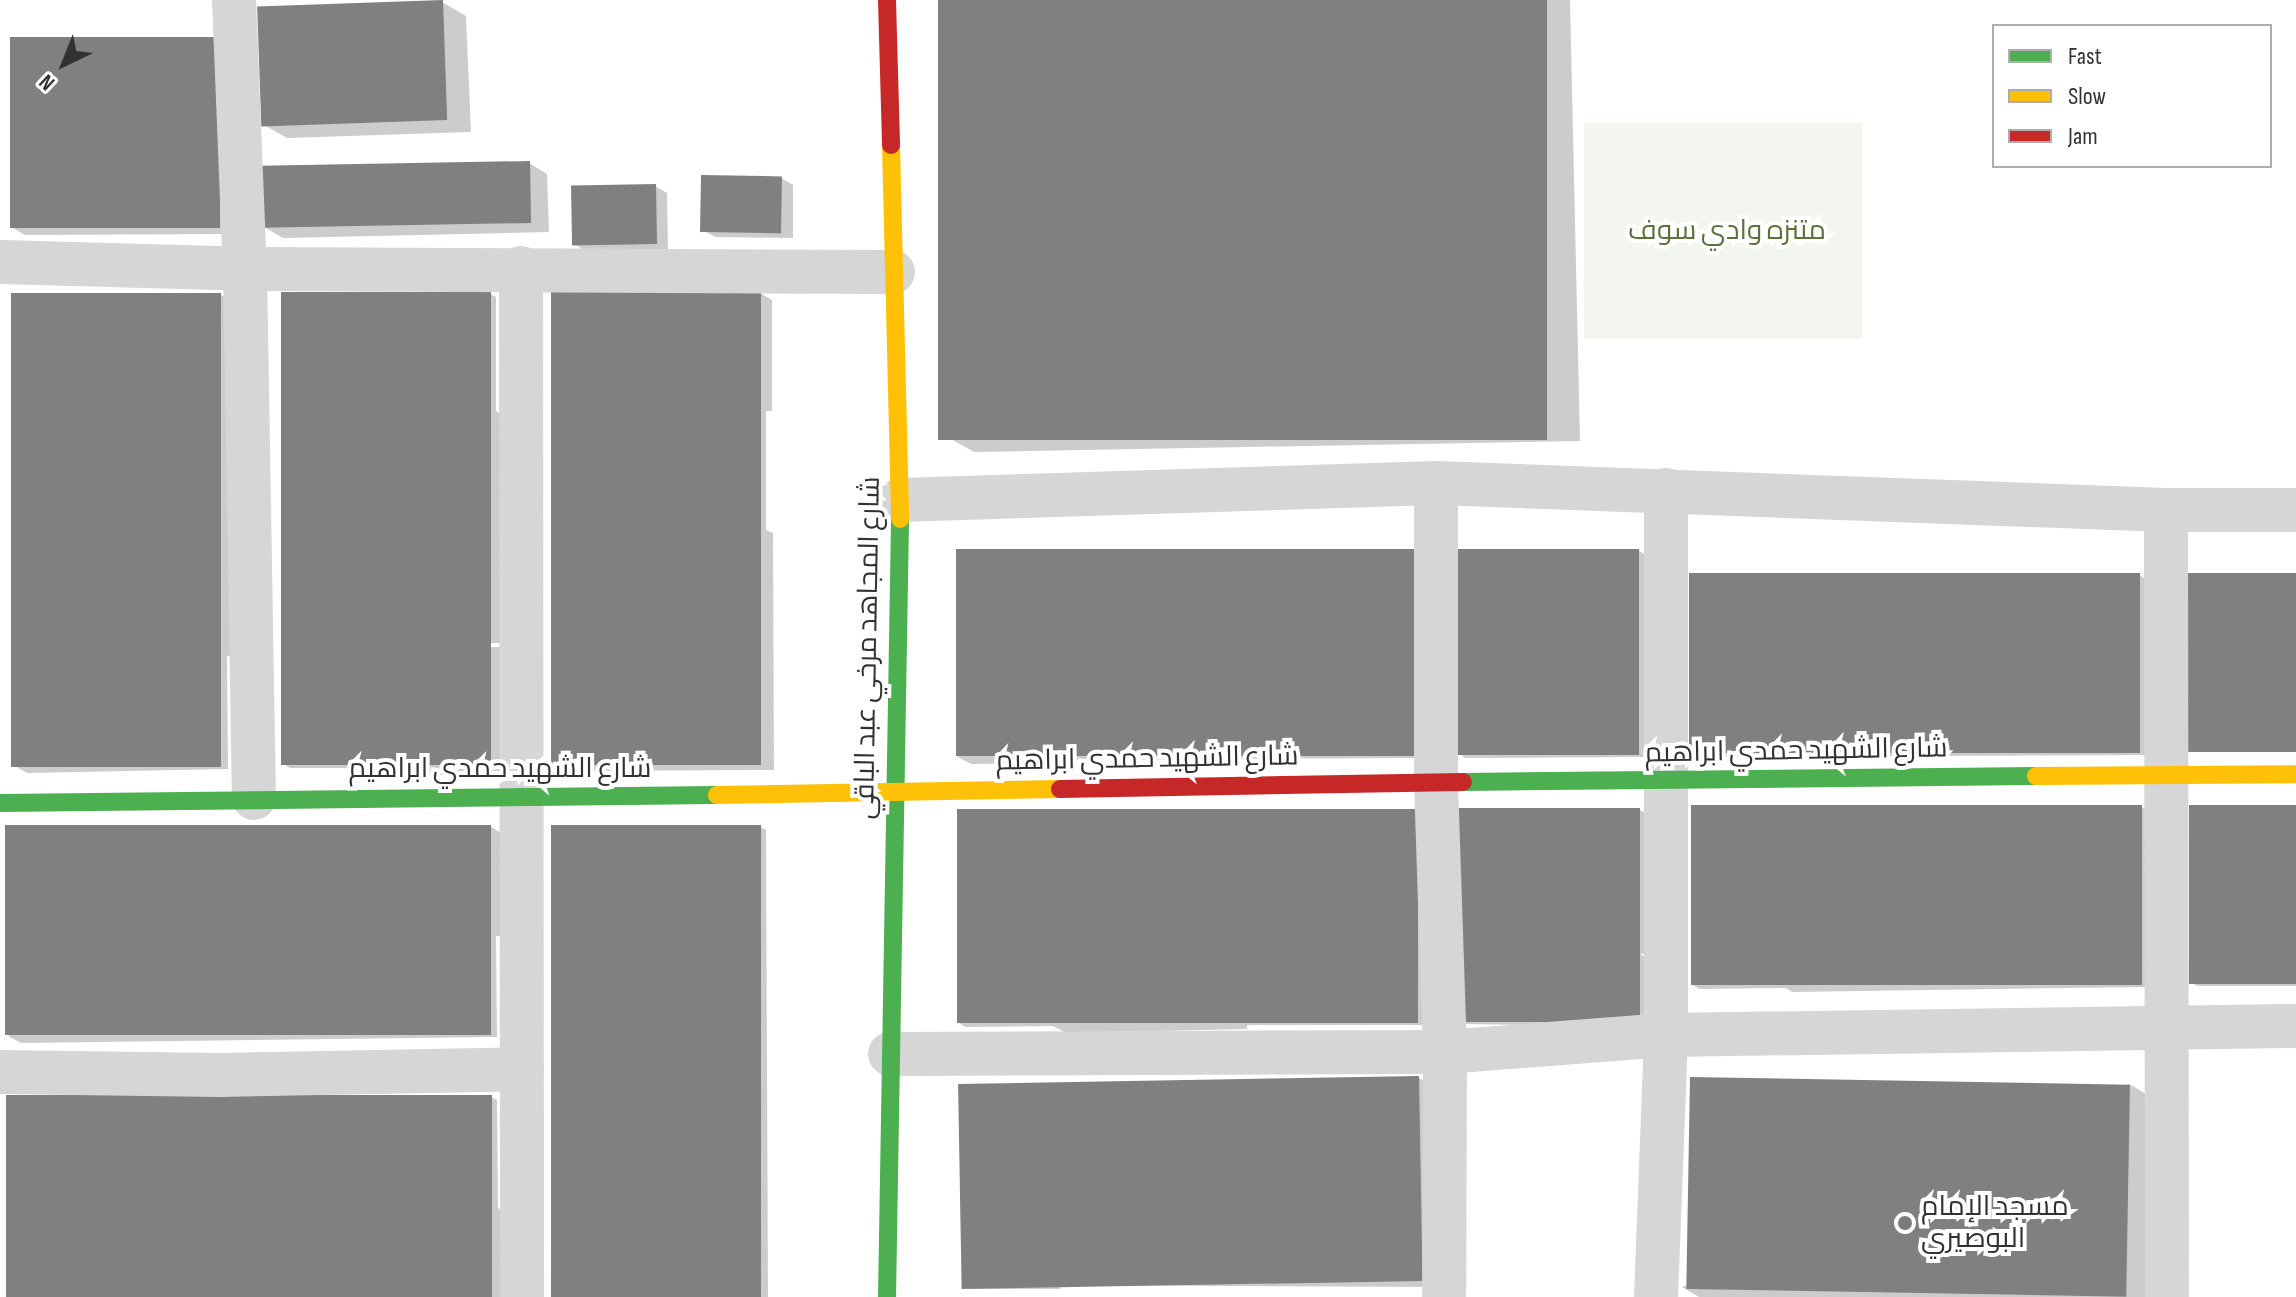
<!DOCTYPE html>
<html>
<head>
<meta charset="utf-8">
<style>
	body { margin:0 }
	#map { position:relative; width:2296px; height:1297px; overflow:hidden; background:#fff; font-family:"Sofia Sans Condensed",Cairo,sans-serif }
	div>[style] { position:absolute }
	.green>* { inset:0; background:#f3f6ee; transform-origin:0 0 }
	.shadow>* { inset:0; background:#0003 }
	.building>* { inset:0; background:#808080; transform-origin:0 0 }
	.street>* { height:44px; margin:-22px; padding:0 22px; transform-origin:22px; border-radius:22px; background:#d6d6d6 }
	.fast>* { height:18px; margin:-9px; padding:0 9px; transform-origin:9px; border-radius:9px; background:#4caf50 }
	.slow>* { height:18px; margin:-9px; padding:0 9px; transform-origin:9px; border-radius:9px; background:#ffc107 }
	.jam>* { height:18px; margin:-9px; padding:0 9px; transform-origin:9px; border-radius:9px; background:#c62828 }
	.dots>* { width:22px; height:22px; translate:-50% -50%; box-sizing:border-box; border:4px solid #fff; border-radius:50% }
	span { translate:-50% -50%; white-space:nowrap; text-align:center; line-height:1.15; -webkit-text-stroke:8px #fff; paint-order:stroke }
	.park-label { font-size:28px; color:#5c723b }
	.street-label { font-size:28px; color:#323232 }
	.poi-label { font-size:28px; color:#323232 }
	.left { translate:0 -50%; text-align:left }
	.legend { position:absolute; left:1992px; top:24px; width:280px; height:144px; box-sizing:border-box; background:#fff; border:2px solid #adadad; margin:0; padding:10px 14px; list-style:none; font-size:24px; color:#323232 }
	.legend li { display:flex; align-items:center; gap:16px; height:40px }
	.legend b { width:40px; border:2px solid #adadad }
	.north { position:absolute; left:24px; top:24px; width:80px; height:80px; -webkit-text-stroke:6px #fff; paint-order:stroke; rotate:223deg; font-size:22px; font-weight:700; line-height:32px; text-align:center; color:#323232 }
	.north::after { content:''; display:block; margin:auto; width:28px; height:36px; background:#323232; clip-path:polygon(50% 0,100% 100%,50% 72%,0 100%) }
</style>
</head>
<body>
<div id="map">
	<div class="green">
		<div style="left:1584px;top:123px;width:278px;height:216px"></div>
	</div>
	<div class="shadow">
		<div style="clip-path:polygon(941px 0,1570px 0,1580px 441px,974px 452px,951px 439px)"></div>
		<div style="clip-path:polygon(442px 2px,466px 16px,471px 132px,287px 138px,264px 125px)"></div>
		<div style="clip-path:polygon(220px 39px,232px 234px,25px 235px,13px 228px)"></div>
		<div style="clip-path:polygon(529px 163px,547px 174px,549px 232px,283px 238px,264px 227px)"></div>
		<div style="clip-path:polygon(781px 178px,793px 185px,793px 238px,715px 237px,703px 230px)"></div>
		<div style="clip-path:polygon(655px 186px,667px 193px,668px 250px,586px 251px,574px 244px)"></div>
		<div style="clip-path:polygon(760px 293px,772px 300px,772px 411px,766px 411px,766px 530px,773px 533px,774px 770px,567px 771px,554px 764px)"></div>
		<div style="clip-path:polygon(evenodd,490px 294px,496px 297px,496px 411px,509px 419px,510px 775px,408px 775px,395px 768px,290px 768px,285px 765px,490px 294px,502px 643px,502px 647px,405px 648px,405px 644px,502px 643px)"></div>
		<div style="clip-path:polygon(221px 295px,245px 308px,240px 656px,227px 656px,228px 769px,27px 773px,15px 766px)"></div>
		<div style="clip-path:polygon(1639px 551px,1644px 554px,1645px 757px,1465px 758px,1460px 754px)"></div>
		<div style="clip-path:polygon(958px 554px,1423px 758px,1056px 760px,1056px 763px,971px 764px,958px 757px)"></div>
		<div style="clip-path:polygon(2140px 575px,2145px 579px,2146px 755px,1697px 757px,1692px 753px)"></div>
		<div style="clip-path:polygon(2296px 806px,2296px 986px,2197px 986px,2192px 983px)"></div>
		<div style="clip-path:polygon(2141px 807px,2147px 810px,2147px 987px,1792px 992px,1786px 988px,1699px 989px,1693px 985px)"></div>
		<div style="clip-path:polygon(1640px 810px,1645px 813px,1646px 954px,1640px 954px,1652px 961px,1653px 1027px,1466px 1024px,1461px 1021px)"></div>
		<div style="clip-path:polygon(1418px 811px,1424px 1025px,1247px 1025px,1247px 1029px,1066px 1033px,1053px 1026px,965px 1027px,959px 1023px)"></div>
		<div style="clip-path:polygon(491px 827px,503px 834px,503px 936px,496px 936px,497px 1037px,21px 1043px,8px 1036px)"></div>
		<div style="clip-path:polygon(760px 827px,766px 830px,768px 1297px,555px 1297px)"></div>
		<div style="clip-path:polygon(1419px 1078px,1424px 1081px,1433px 1287px,1060px 1285px,1060px 1289px,973px 1289px,961px 1282px)"></div>
		<div style="clip-path:polygon(2129px 1084px,2153px 1098px,2150px 1297px,1699px 1297px,1682px 1287px)"></div>
		<div style="clip-path:polygon(491px 1097px,497px 1100px,498px 1208px,510px 1216px,510px 1297px,9px 1297px)"></div>
	</div>
	<div class="building">
		<div style="left:443px;top:0;width:120px;height:186px;rotate:88deg"></div>
		<div style="left:938px;top:0;width:609px;height:440px"></div>
		<div style="left:220px;top:37px;width:191px;height:210px;rotate:90deg"></div>
		<div style="left:530px;top:161px;width:62px;height:270px;rotate:89deg"></div>
		<div style="left:701px;top:175px;width:81px;height:57px;rotate:1deg"></div>
		<div style="left:656px;top:184px;width:60px;height:85px;rotate:89deg"></div>
		<div style="left:551px;top:291px;width:210px;height:474px"></div>
		<div style="left:491px;top:292px;width:473px;height:210px;rotate:90deg"></div>
		<div style="left:221px;top:293px;width:474px;height:210px;rotate:90deg"></div>
		<div style="left:1417px;top:549px;width:207px;height:461px;rotate:90deg"></div>
		<div style="left:1457px;top:549px;width:182px;height:206px"></div>
		<div style="left:2140px;top:573px;width:180px;height:451px;rotate:90deg"></div>
		<div style="left:2296px;top:573px;width:179px;height:108px;rotate:90deg"></div>
		<div style="left:2142px;top:805px;width:180px;height:451px;rotate:90deg"></div>
		<div style="left:2189px;top:805px;width:107px;height:179px"></div>
		<div style="left:1458px;top:808px;width:182px;height:214px"></div>
		<div style="left:1418px;top:809px;width:214px;height:461px;rotate:90deg"></div>
		<div style="left:491px;top:825px;width:210px;height:486px;rotate:90deg"></div>
		<div style="left:551px;top:825px;width:210px;height:472px"></div>
		<div style="left:1419px;top:1076px;width:205px;height:461px;rotate:89deg"></div>
		<div style="left:1690px;top:1077px;width:440px;height:212px;rotate:1deg"></div>
		<div style="left:492px;top:1095px;width:202px;height:486px;rotate:90deg"></div>
	</div>
	<div class="street">
		<div style="left:234px;top:0;width:269px;rotate:87.7deg"></div>
		<div style="left:245px;top:269px;width:529px;rotate:89.03deg"></div>
		<div style="left:0;top:262px;width:245px;rotate:1.6deg"></div>
		<div style="left:245px;top:269px;width:648px;rotate:0.27deg"></div>
		<div style="left:521px;top:268px;width:1029px;rotate:89.94deg"></div>
		<div style="left:1436px;top:483px;width:299px;rotate:90deg"></div>
		<div style="left:1436px;top:782px;width:270px;rotate:88.1deg"></div>
		<div style="left:1445px;top:1052px;width:245px;rotate:90.2deg"></div>
		<div style="left:900px;top:500px;width:536px;rotate:-1.82deg"></div>
		<div style="left:1436px;top:483px;width:730px;rotate:2.12deg"></div>
		<div style="left:2166px;top:510px;width:130px"></div>
		<div style="left:2166px;top:510px;width:787px;rotate:89.93deg"></div>
		<div style="left:890px;top:1054px;width:555px;rotate:-0.21deg"></div>
		<div style="left:1445px;top:1052px;width:222px;rotate:-4.4deg"></div>
		<div style="left:1666px;top:1035px;width:630px;rotate:-0.82deg"></div>
		<div style="left:0;top:1072px;width:220px;rotate:0.8deg"></div>
		<div style="left:220px;top:1075px;width:302px;rotate:-1.1deg"></div>
		<div style="left:1656px;top:1297px;width:262px;rotate:-87.8deg"></div>
		<div style="left:1666px;top:1035px;width:545px;rotate:-90deg"></div>
	</div>
	<div class="fast">
		<div style="left:1463px;top:782px;width:573px;rotate:-0.6deg"></div>
		<div style="left:0;top:803px;width:717px;rotate:-0.64deg"></div>
		<div style="left:887px;top:1297px;width:778px;rotate:-89.04deg"></div>
	</div>
	<div class="slow">
		<div style="left:891px;top:145px;width:374px;rotate:88.6deg"></div>
		<div style="left:2036px;top:776px;width:260px;rotate:-0.4deg"></div>
		<div style="left:717px;top:795px;width:343px;rotate:-1deg"></div>
	</div>
	<div class="jam">
		<div style="left:887px;top:0;width:145px;rotate:88.4deg"></div>
		<div style="left:1060px;top:789px;width:403px;rotate:-1deg"></div>
	</div>
	<div class="dots">
		<div style="left:1905px;top:1223px;background:#7a7a7a"></div>
	</div>
	<div class="park-label">
		<span style="left:1727px;top:231px">متنزه وادي سوف</span>
	</div>
	<div class="street-label">
		<span style="left:868px;top:648px;rotate:-89deg">شارع المجاهد مرخي عبد الباقي</span>
		<span style="left:1796px;top:751px;rotate:-1deg">شارع الشهيد حمدي ابراهيم</span>
		<span style="left:1147px;top:759px;rotate:-1deg">شارع الشهيد حمدي ابراهيم</span>
		<span style="left:500px;top:769px">شارع الشهيد حمدي ابراهيم</span>
	</div>
	<div class="poi-label">
		<span class="left" style="left:1921px;top:1223px">مسجد الإمام<br>البوصيري</span>
	</div>
	<ul class="legend">
	<li><b style="height:10px;background:#4caf50"></b>Fast</li>
	<li><b style="height:10px;background:#ffc107"></b>Slow</li>
	<li><b style="height:10px;background:#c62828"></b>Jam</li>
	</ul>
	<div class="north">N</div>
</div>
</body>
</html>
